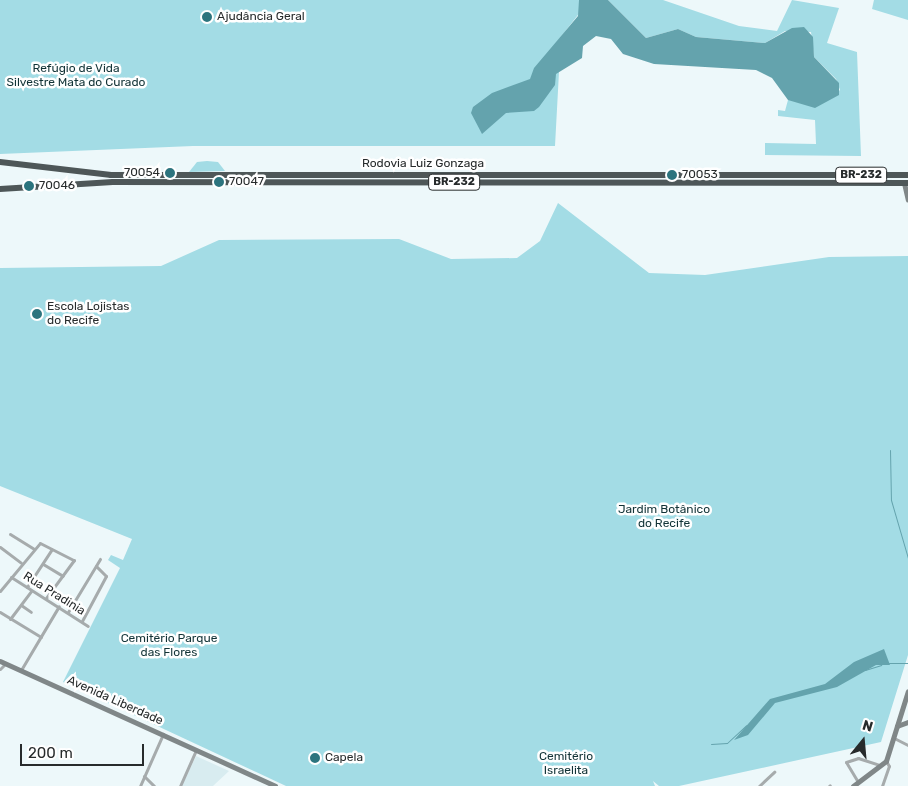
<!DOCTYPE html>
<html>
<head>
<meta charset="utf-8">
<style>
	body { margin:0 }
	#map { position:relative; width:908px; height:786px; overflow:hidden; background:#edf8fa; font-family:Rubik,sans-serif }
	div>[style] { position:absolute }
	.built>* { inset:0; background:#d8ecf0 }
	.green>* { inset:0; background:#a3dce5 }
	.water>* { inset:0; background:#64a3ad }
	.stream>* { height:1px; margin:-0.5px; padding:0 0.5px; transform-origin:0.5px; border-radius:0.5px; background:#64a3ad }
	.street>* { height:3px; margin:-1.5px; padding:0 1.5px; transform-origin:1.5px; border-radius:1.5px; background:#a6abac }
	.secondary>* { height:5px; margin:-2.5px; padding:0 2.5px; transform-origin:2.5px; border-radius:2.5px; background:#808788 }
	.highway>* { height:6px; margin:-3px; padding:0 3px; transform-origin:3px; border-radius:3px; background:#4e5758 }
	.dots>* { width:14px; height:14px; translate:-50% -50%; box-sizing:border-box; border:2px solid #fff; border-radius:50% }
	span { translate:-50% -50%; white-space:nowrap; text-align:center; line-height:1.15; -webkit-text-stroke:5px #fff; paint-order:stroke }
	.shield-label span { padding:1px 4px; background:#fff; border:1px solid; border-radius:4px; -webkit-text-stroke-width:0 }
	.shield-label { font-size:11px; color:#272b2c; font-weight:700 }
	.poi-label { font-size:12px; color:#272b2c }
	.left { translate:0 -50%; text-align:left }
	.right { translate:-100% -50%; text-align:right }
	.park-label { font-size:12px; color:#123337 }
	.street-label { font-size:12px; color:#272b2c }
	.north { position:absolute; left:838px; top:716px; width:50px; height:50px; -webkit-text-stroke:4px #fff; paint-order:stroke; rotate:17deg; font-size:14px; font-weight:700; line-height:20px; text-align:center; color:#272b2c }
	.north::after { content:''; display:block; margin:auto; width:18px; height:22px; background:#272b2c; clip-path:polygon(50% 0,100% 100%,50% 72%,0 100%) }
	.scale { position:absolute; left:20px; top:744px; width:124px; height:22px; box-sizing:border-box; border:2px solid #272b2c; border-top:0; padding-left:6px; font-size:15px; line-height:18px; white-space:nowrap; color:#272b2c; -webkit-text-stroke:4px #fff; paint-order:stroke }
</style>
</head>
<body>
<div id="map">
	<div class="built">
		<div style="clip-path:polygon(196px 756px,229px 771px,213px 786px,182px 786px)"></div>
	</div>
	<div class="green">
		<div style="clip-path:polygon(0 0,579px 0,581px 11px,542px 61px,559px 72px,555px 146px,193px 146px,0 154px)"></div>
		<div style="clip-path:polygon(608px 0,663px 0,739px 26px,777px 31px,792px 0,839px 8px,827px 43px,857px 52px,861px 156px,765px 155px,765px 143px,816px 144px,815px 120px,778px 116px,778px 110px,785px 111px,788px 100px,830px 99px,840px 90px,836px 79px,814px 57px,811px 32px,785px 31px,765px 43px,696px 37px,678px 29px,646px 38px)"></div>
		<div style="clip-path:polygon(874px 0,908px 0,908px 20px,872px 9px)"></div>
		<div style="clip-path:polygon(207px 161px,218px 162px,225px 171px,189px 172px,197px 162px)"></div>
		<div style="clip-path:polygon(558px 203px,649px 273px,705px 275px,829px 257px,908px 256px,908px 655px,881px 742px,679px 786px,659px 786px,653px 781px,655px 786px,286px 786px,63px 682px,120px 568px,108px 560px,111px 555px,123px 560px,132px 539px,0 486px,0 268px,161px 266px,219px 240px,399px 239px,451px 259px,517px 258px,540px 241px)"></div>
	</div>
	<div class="water">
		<div style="clip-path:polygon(579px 0,608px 0,646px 38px,678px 29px,696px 37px,765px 43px,792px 28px,804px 27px,813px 37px,814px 57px,839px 83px,839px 95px,815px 108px,788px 100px,772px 78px,756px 70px,654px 64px,623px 54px,611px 39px,596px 36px,583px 46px,582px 58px,556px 74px,555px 85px,539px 107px,534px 111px,506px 113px,482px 134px,471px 113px,473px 107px,492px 93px,530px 79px,534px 68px,578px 16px)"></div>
		<div style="clip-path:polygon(884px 649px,890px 665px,876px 665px,837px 687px,775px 703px,748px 735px,734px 740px,770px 699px,825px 684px,854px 662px)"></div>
	</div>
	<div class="stream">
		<div style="left:890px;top:450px;width:50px;rotate:88.9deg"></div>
		<div style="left:891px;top:500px;width:60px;rotate:73.7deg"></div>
		<div style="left:889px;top:663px;width:19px"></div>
		<div style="left:865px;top:670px;width:17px;rotate:-17deg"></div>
		<div style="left:711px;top:744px;width:16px;rotate:-4deg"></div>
		<div style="left:727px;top:743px;width:26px;rotate:-43deg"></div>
	</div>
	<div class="street">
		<div style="left:10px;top:534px;width:28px;rotate:32deg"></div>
		<div style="left:0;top:547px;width:26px;rotate:37deg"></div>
		<div style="left:43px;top:564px;width:23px;rotate:31deg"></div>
		<div style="left:11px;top:577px;width:91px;rotate:32.5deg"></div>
		<div style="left:27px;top:587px;width:45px;rotate:-56.7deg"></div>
		<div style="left:0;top:591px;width:62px;rotate:-50.2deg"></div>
		<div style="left:40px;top:543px;width:38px;rotate:27deg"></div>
		<div style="left:74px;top:560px;width:47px;rotate:126.4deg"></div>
		<div style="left:21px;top:605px;width:12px;rotate:35deg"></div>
		<div style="left:0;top:612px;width:48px;rotate:31.4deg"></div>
		<div style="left:68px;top:612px;width:62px;rotate:-58.9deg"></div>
		<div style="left:10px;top:619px;width:35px;rotate:-53deg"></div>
		<div style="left:82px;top:621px;width:51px;rotate:-61.9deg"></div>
		<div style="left:106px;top:576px;width:14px;rotate:-135deg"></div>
		<div style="left:0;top:669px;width:7px;rotate:-45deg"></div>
		<div style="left:21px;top:670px;width:74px;rotate:-59.3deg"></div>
		<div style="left:894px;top:738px;width:16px;rotate:27deg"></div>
		<div style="left:144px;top:776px;width:14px;rotate:45deg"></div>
		<div style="left:858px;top:782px;width:23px;rotate:-121deg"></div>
		<div style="left:846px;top:762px;width:13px;rotate:-18deg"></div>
		<div style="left:858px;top:758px;width:23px;rotate:18deg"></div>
		<div style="left:140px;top:786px;width:57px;rotate:-66.1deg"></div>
		<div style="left:180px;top:786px;width:39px;rotate:-66deg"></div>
		<div style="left:759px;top:786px;width:21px;rotate:-43deg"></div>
		<div style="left:829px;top:786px;width:1px;rotate:-45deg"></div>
		<div style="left:882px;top:786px;width:21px;rotate:-71deg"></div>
		<div style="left:889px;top:766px;width:6px;rotate:-121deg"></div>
	</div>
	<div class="secondary">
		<div style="left:904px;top:183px;width:17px;rotate:77deg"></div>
		<div style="left:0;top:661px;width:302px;rotate:24.4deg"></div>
		<div style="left:897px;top:726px;width:12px;rotate:-20deg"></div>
		<div style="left:853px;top:786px;width:41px;rotate:-37.1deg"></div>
		<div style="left:886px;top:761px;width:73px;rotate:-72.6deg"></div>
	</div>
	<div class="highway">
		<div style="left:0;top:162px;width:112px;rotate:6.7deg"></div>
		<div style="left:111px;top:175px;width:797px"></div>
		<div style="left:0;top:189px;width:113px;rotate:-3.5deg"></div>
		<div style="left:113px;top:182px;width:795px;rotate:0.07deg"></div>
	</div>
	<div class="dots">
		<div style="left:207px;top:17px;background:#2c747e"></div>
		<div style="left:170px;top:173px;background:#2c747e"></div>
		<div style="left:672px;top:175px;background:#2c747e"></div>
		<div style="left:219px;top:182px;background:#2c747e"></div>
		<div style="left:29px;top:186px;background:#2c747e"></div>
		<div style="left:37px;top:314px;background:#2c747e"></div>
		<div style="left:315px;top:758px;background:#2c747e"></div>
	</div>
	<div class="shield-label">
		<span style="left:861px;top:175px">BR-232</span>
		<span style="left:454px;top:182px">BR-232</span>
	</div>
	<div class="poi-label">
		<span class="left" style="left:217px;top:17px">Ajudância Geral</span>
		<span class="right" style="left:160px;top:173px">70054</span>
		<span class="left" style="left:682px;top:175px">70053</span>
		<span class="left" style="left:229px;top:182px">70047</span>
		<span class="left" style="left:39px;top:186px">70046</span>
		<span class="left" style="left:47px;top:314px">Escola Lojistas<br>do Recife</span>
		<span class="left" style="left:325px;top:758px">Capela</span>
	</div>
	<div class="park-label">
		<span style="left:76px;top:76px">Refúgio de Vida<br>Silvestre Mata do Curado</span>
		<span style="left:664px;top:517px">Jardim Botânico<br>do Recife</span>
		<span style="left:169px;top:646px">Cemitério Parque<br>das Flores</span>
		<span style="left:566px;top:764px">Cemitério<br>Israelita</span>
	</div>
	<div class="street-label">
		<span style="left:423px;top:164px">Rodovia Luiz Gonzaga</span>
		<span style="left:54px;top:594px;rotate:32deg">Rua Pradinia</span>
		<span style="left:115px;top:701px;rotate:24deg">Avenida Liberdade</span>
	</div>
	<div class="north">N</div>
	<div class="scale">200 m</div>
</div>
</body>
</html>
